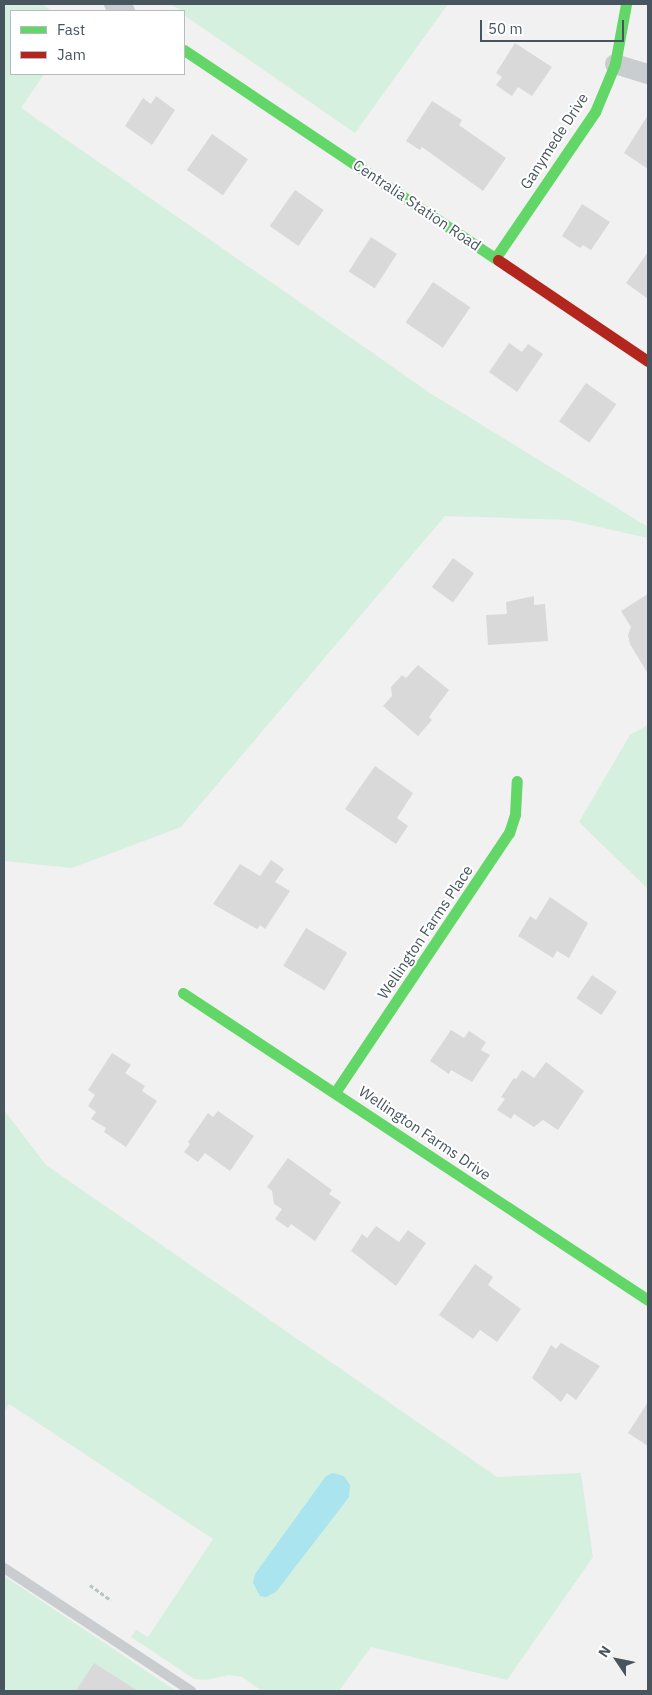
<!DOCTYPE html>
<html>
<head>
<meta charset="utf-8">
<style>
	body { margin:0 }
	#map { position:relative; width:652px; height:1695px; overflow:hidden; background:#f1f1f1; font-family:"IBM Plex Sans",sans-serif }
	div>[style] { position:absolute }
	.green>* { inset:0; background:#d5f0de }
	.water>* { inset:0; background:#a9e4ef }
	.building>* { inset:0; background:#d9d9da; transform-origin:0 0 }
	.path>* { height:3px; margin-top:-1.5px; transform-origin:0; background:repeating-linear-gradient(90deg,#b8c5c0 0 4px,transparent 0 6.5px) }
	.lane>* { height:10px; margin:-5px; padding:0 5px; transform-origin:5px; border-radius:5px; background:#cacdcf }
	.street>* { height:20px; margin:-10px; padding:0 10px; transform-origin:10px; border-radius:10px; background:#cacdcf }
	.fast>* { height:11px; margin:-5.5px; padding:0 5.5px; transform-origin:5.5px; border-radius:5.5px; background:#63d668 }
	.jam>* { height:11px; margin:-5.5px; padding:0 5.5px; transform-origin:5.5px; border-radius:5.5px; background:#b3261e }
	span { translate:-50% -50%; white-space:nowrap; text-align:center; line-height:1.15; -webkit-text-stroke:4px #fff; paint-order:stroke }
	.street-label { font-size:15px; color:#47555e }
	.frame { position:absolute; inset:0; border:5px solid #47555e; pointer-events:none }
	.legend { position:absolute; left:10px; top:10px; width:175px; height:65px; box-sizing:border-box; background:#fff; border:1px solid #b5bbbf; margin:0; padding:6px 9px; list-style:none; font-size:15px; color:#47555e }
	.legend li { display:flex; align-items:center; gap:10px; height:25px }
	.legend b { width:25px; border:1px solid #b5bbbf }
	.north { position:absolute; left:592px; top:1635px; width:50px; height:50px; -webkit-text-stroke:4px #fff; paint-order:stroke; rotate:304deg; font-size:14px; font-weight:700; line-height:20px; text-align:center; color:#47555e }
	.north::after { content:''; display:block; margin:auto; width:18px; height:22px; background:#47555e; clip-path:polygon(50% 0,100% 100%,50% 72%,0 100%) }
	.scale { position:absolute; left:480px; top:20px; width:144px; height:22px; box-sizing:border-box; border:2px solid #47555e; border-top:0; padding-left:6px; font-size:15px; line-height:18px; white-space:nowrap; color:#47555e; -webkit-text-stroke:4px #fff; paint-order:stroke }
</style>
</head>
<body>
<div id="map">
	<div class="green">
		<div style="clip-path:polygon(4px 4px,42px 4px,52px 11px,11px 11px,11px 74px,44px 74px,21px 108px,430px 393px,648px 527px,648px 538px,568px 520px,445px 516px,181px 827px,72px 868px,4px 861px)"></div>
		<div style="clip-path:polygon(168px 4px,448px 4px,355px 133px,184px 15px,184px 11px)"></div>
		<div style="clip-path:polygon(648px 725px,648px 889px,579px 822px,630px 735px)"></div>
		<div style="clip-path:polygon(4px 1110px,46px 1165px,497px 1477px,581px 1473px,593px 1557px,507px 1680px,371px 1647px,339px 1691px,262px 1691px,242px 1677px,229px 1675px,206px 1680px,194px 1679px,131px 1637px,136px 1630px,148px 1637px,213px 1539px,9px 1404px,4px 1412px)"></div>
		<div style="clip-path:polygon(4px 1576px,124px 1656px,176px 1691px,4px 1691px)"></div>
	</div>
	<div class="water">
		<div style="clip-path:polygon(333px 1473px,344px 1476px,350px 1485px,349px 1497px,276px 1592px,266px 1597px,260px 1596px,253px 1583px,255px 1574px,326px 1476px)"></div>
	</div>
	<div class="building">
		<div style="clip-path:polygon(515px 43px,552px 67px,532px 96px,518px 87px,512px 96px,496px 85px,502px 77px,496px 73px)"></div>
		<div style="clip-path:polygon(156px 96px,175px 110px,152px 145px,125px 126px,143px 98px,151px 104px)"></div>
		<div style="clip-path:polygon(432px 101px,462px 120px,459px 125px,506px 158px,483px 191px,422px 147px,420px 150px,406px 141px)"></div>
		<div style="clip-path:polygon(648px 115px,648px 169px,624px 153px)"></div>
		<div style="left:212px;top:134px;width:44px;height:44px;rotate:35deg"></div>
		<div style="left:295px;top:190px;width:35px;height:44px;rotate:35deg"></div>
		<div style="clip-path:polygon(582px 204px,610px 222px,591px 250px,583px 245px,580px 248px,562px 236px)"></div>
		<div style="left:371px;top:237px;width:31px;height:41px;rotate:33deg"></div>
		<div style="clip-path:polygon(648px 252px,648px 299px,626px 283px)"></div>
		<div style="left:433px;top:282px;width:45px;height:49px;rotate:34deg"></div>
		<div style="clip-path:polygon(509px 343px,522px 352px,528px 344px,543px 354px,517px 392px,489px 372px)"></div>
		<div style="left:586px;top:383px;width:37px;height:47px;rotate:35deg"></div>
		<div style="left:453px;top:558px;width:26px;height:36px;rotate:36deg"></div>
		<div style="clip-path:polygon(648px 594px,648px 674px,630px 644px,628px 635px,631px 627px,621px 611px)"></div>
		<div style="clip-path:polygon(534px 596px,534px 605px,545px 604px,548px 641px,488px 645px,486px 615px,507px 614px,506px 602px)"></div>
		<div style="clip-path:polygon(418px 665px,449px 690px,429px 717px,432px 720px,418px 736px,383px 706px,392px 696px,391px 687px,402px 675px,406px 678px)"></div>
		<div style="clip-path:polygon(375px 766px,413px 793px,397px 818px,408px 826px,396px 844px,345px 809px)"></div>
		<div style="clip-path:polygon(271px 860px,284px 869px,275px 882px,290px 891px,265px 929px,260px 925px,257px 929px,213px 904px,240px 864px,260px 876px)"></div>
		<div style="clip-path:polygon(550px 897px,588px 923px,569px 958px,557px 951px,553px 958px,518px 936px,530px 916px,536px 920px)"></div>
		<div style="left:306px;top:928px;width:48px;height:44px;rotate:31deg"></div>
		<div style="left:592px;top:975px;width:30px;height:28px;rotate:34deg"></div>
		<div style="clip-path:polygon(451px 1030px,464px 1038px,469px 1031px,486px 1042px,481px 1050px,490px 1055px,472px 1082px,451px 1070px,449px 1074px,430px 1061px)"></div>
		<div style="clip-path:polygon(112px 1053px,131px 1065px,125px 1073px,145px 1086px,142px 1091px,157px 1101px,126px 1147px,104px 1132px,106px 1128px,91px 1119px,96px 1112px,88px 1106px,95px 1095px,88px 1090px)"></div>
		<div style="clip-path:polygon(546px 1062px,584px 1091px,558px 1130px,543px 1120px,534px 1127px,514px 1114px,511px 1119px,497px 1110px,505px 1099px,501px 1097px,514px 1078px,516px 1079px,522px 1070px,534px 1078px)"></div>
		<div style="clip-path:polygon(218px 1111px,254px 1136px,230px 1171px,205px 1153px,198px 1162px,184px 1152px,190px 1144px,188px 1142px,208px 1113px,213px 1117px)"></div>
		<div style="clip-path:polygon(288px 1158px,332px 1190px,329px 1194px,341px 1202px,315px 1241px,291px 1224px,288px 1228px,275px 1219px,282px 1209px,274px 1204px,272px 1191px,267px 1187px)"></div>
		<div style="clip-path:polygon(376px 1226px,399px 1242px,408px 1230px,426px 1243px,396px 1286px,351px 1251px,362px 1234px,367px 1238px)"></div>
		<div style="clip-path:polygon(475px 1264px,493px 1277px,488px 1285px,521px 1309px,497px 1342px,480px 1330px,473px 1339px,439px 1315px)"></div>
		<div style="clip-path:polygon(561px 1343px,600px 1366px,576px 1400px,567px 1393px,561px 1402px,532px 1378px,551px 1345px,556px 1349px)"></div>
		<div style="clip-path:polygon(648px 1402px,648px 1446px,628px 1433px)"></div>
		<div style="clip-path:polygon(94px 1663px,138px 1691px,76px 1691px)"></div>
	</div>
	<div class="path">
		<div style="left:90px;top:1585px;width:26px;rotate:36deg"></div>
	</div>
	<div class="lane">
		<div style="left:4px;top:1568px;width:224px;rotate:33.3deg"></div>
	</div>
	<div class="street">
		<div style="left:114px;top:4px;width:13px;rotate:32deg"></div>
		<div style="left:615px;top:64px;width:34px;rotate:17deg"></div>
	</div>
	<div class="fast">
		<div style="left:184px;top:50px;width:378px;rotate:33.8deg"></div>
		<div style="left:496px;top:257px;width:176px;rotate:-55.7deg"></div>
		<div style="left:595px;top:112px;width:52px;rotate:-67.4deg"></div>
		<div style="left:615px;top:64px;width:61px;rotate:-79.6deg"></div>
		<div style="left:183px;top:993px;width:557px;rotate:33.43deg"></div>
		<div style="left:336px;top:1091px;width:311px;rotate:-56.2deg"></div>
		<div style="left:509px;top:833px;width:20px;rotate:-72deg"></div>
		<div style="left:515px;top:814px;width:33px;rotate:-87deg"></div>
	</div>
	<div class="jam">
		<div style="left:498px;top:260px;width:181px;rotate:34deg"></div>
	</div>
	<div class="street-label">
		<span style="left:554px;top:141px;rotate:-57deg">Ganymede Drive</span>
		<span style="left:417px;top:205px;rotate:34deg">Centralia Station Road</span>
		<span style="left:425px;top:932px;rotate:-56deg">Wellington Farms Place</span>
		<span style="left:425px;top:1133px;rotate:34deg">Wellington Farms Drive</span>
	</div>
	<div class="frame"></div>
	<ul class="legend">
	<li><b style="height:6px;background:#63d668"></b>Fast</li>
	<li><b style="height:6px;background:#b3261e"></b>Jam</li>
	</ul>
	<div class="north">N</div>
	<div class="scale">50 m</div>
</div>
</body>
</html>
